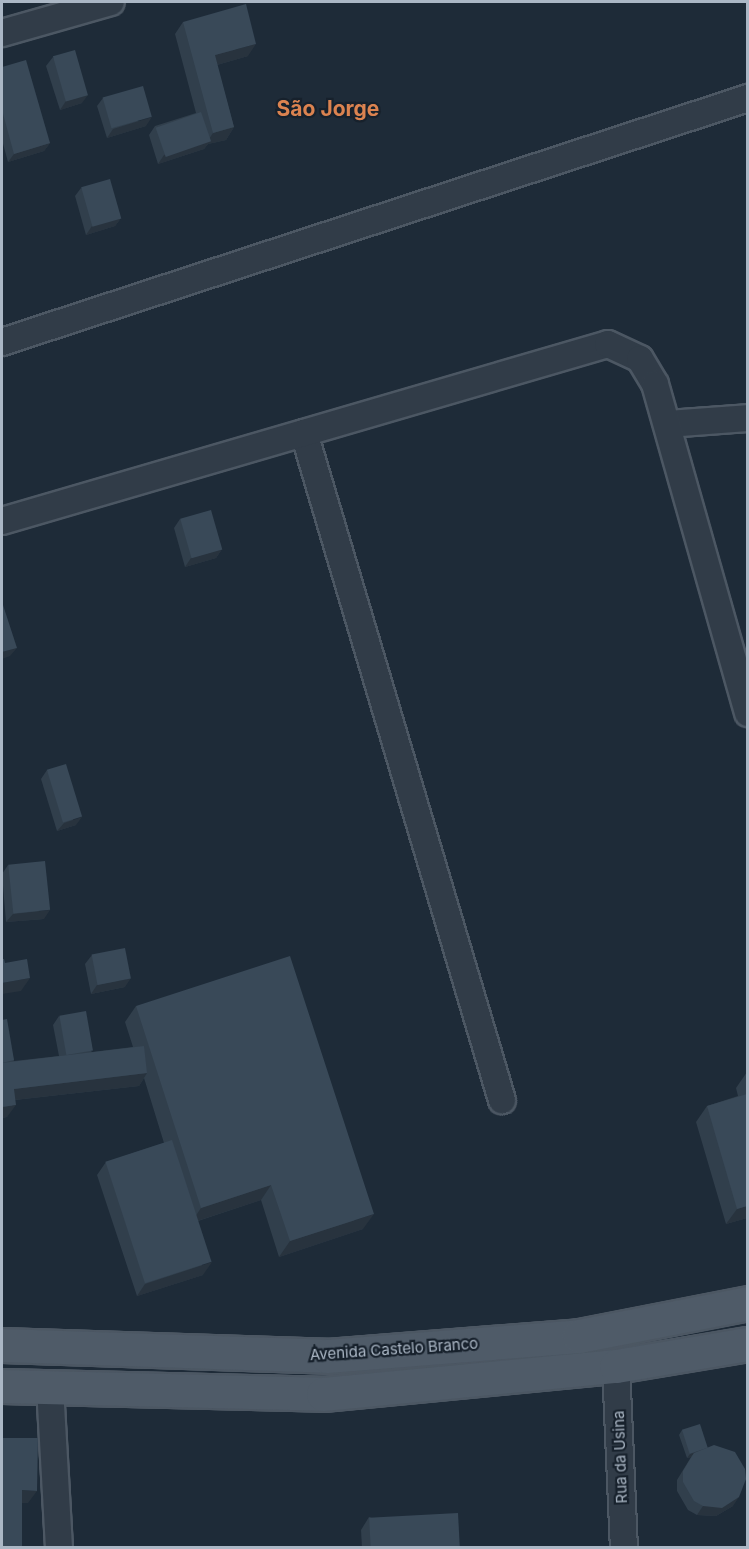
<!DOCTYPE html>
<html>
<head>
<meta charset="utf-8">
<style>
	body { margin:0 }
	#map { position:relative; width:749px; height:1549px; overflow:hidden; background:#1e2b38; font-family:Inter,sans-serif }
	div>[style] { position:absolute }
	.roads { filter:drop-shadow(2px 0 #4c5763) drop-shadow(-2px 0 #4c5763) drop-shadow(0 2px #4c5763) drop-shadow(0 -2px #4c5763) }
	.street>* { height:26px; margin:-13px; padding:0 13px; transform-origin:13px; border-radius:13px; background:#313c48 }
	.primary>* { height:33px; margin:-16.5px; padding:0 16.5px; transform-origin:16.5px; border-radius:16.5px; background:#4f5b68 }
	.wall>* { inset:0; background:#313f4c }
	.shaded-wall>* { inset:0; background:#28333e }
	.building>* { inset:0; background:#394958; transform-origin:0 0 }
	span { translate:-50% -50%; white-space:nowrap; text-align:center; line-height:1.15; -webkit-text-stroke:4.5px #17212c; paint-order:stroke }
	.street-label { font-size:15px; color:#abb7c5 }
	.district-label { font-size:21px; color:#db8350; font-weight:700 }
	.frame { position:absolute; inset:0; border:3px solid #abb7c5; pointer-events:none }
</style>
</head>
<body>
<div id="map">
	<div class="roads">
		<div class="street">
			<div style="left:2px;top:33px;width:113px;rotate:-15.9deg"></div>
			<div style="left:2px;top:342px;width:785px;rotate:-18.11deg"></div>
			<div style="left:667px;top:424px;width:81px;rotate:-4.2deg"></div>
			<div style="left:304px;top:433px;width:696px;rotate:73.47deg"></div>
			<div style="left:2px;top:521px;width:631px;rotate:-16.28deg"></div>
			<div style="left:608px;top:344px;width:35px;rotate:25deg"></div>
			<div style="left:640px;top:359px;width:29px;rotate:59deg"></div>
			<div style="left:655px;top:384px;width:342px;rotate:74.2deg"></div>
			<div style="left:616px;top:1366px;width:182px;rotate:87.5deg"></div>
			<div style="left:50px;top:1387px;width:161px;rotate:86.8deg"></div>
		</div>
		<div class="primary">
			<div style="left:2px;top:1345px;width:325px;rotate:1.9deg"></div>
			<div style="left:327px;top:1356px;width:253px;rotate:-4.5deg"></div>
			<div style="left:579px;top:1336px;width:172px;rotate:-11deg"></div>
			<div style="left:2px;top:1386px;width:321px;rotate:1.4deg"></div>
			<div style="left:323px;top:1394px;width:294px;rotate:-5.5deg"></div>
			<div style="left:616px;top:1366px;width:134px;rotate:-9.5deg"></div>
		</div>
	</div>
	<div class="wall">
		<div style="clip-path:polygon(183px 22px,248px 56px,217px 65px,234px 127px,226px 140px,208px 144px,204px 149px,158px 164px,149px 135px,155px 126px,196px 113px,175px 34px)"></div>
		<div style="clip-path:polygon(53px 57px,82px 103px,60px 110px,46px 66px)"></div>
		<div style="clip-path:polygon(2px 67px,50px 143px,44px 151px,8px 162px,2px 140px)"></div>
		<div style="clip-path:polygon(103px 98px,146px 126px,107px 138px,97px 106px)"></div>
		<div style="clip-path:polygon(81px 188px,121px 218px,115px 226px,86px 235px,75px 196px)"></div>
		<div style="clip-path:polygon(180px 519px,222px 549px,216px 558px,185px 567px,174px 528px)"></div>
		<div style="clip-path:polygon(47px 770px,76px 825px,57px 831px,41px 779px)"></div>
		<div style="clip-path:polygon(8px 865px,44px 919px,6px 922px,2px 874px)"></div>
		<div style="clip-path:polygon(92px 955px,125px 987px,91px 994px,85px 964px)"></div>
		<div style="clip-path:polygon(136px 1006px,363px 1229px,279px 1257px,261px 1200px,198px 1221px,203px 1275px,137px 1296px,97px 1175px,106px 1162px,164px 1143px,144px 1078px,139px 1086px,15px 1100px,7px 1117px,2px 1118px,2px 1020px,14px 1061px,59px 1056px,53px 1025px,59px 1016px,92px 1052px,133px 1047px,125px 1022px)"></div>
		<div style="clip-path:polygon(747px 1072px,747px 1218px,726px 1224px,696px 1122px,707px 1106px,738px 1096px,736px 1088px)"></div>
		<div style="clip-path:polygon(682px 1430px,708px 1448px,733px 1506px,716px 1516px,697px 1515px,688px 1510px,677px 1491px,677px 1480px,691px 1457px,687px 1458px,679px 1435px)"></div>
		<div style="clip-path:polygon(369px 1517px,460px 1548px,362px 1548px,361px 1530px)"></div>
	</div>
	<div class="shaded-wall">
		<div style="clip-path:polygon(256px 44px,248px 56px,206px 68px,215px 55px)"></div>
		<div style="clip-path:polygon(88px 95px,82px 103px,60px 110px,66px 101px)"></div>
		<div style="clip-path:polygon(152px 117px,146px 126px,107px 138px,113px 129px)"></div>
		<div style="clip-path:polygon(234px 127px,226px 140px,208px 144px,204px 149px,158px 164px,164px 155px,207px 142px,213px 133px)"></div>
		<div style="clip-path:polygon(50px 143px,44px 151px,8px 162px,14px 154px)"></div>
		<div style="clip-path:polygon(121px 218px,115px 226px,86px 235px,92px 226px)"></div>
		<div style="clip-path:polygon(222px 549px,216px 558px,185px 567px,191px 558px)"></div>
		<div style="clip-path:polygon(17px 648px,10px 656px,2px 659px,2px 652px)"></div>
		<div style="clip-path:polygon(82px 817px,76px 825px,57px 831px,64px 823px)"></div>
		<div style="clip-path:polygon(50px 910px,44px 919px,6px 922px,13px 914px)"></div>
		<div style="clip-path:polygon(30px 978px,21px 991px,2px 994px,2px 983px)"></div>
		<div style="clip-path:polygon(131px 978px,125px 987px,91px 994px,97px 985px)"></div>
		<div style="clip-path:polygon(147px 1073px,139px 1086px,5px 1101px,14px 1089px)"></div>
		<div style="clip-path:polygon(16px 1105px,7px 1117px,2px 1118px,2px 1107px)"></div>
		<div style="clip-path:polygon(271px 1185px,261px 1200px,191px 1223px,201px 1208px)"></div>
		<div style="clip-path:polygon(747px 1206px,747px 1218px,726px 1224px,737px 1209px)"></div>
		<div style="clip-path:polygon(374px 1214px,363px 1229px,279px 1257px,290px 1241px)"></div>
		<div style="clip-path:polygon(212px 1262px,203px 1275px,137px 1296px,145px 1284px)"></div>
		<div style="clip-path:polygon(708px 1448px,694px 1453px,691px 1457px,687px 1458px,690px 1454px)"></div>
		<div style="clip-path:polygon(22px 1490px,37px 1491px,28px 1503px,13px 1503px)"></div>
		<div style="clip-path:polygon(739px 1497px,733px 1506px,716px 1516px,697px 1515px,703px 1506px)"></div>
	</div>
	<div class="building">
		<div style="clip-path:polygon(246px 4px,256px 44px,215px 55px,234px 127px,213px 133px,183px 22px)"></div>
		<div style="left:75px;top:50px;width:47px;height:23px;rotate:74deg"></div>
		<div style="clip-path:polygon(26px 60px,50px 143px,14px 154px,2px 110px,2px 67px)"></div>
		<div style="left:143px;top:86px;width:32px;height:42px;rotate:74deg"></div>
		<div style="left:201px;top:112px;width:31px;height:48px;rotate:71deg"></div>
		<div style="left:110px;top:179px;width:41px;height:30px;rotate:74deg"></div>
		<div style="left:211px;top:510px;width:41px;height:32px;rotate:74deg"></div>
		<div style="clip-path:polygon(2px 602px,17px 648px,2px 652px)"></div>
		<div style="left:66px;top:764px;width:55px;height:20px;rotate:73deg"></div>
		<div style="left:45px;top:861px;width:49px;height:37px;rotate:84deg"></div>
		<div style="left:125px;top:948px;width:31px;height:34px;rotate:79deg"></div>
		<div style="clip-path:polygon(290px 956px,374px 1214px,290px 1241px,271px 1185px,201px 1208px,136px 1006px)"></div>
		<div style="clip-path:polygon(2px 959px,4px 959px,5px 963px,27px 959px,30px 978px,2px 983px)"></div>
		<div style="left:86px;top:1011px;width:40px;height:27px;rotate:80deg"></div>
		<div style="clip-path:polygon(7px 1019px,14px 1060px,2px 1063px,2px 1020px)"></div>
		<div style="clip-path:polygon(144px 1046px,147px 1073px,14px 1089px,16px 1105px,2px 1107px,2px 1063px)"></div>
		<div style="clip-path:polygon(747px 1094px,747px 1206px,737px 1209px,707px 1106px)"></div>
		<div style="left:172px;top:1140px;width:128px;height:70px;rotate:72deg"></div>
		<div style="left:700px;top:1424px;width:25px;height:19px;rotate:72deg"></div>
		<div style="clip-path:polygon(2px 1438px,38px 1438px,37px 1491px,22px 1490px,22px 1548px,2px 1548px)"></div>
		<div style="clip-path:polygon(714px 1445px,735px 1452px,745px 1469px,746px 1479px,739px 1497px,722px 1508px,703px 1506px,694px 1501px,683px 1482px,683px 1471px,694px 1453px)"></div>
		<div style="left:458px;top:1513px;width:35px;height:89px;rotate:87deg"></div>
	</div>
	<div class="street-label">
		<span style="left:394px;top:1349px;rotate:-4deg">Avenida Castelo Branco</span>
		<span style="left:620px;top:1457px;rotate:-92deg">Rua da Usina</span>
	</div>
	<div class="district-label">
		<span style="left:328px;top:109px">São Jorge</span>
	</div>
	<div class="frame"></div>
</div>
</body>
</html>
